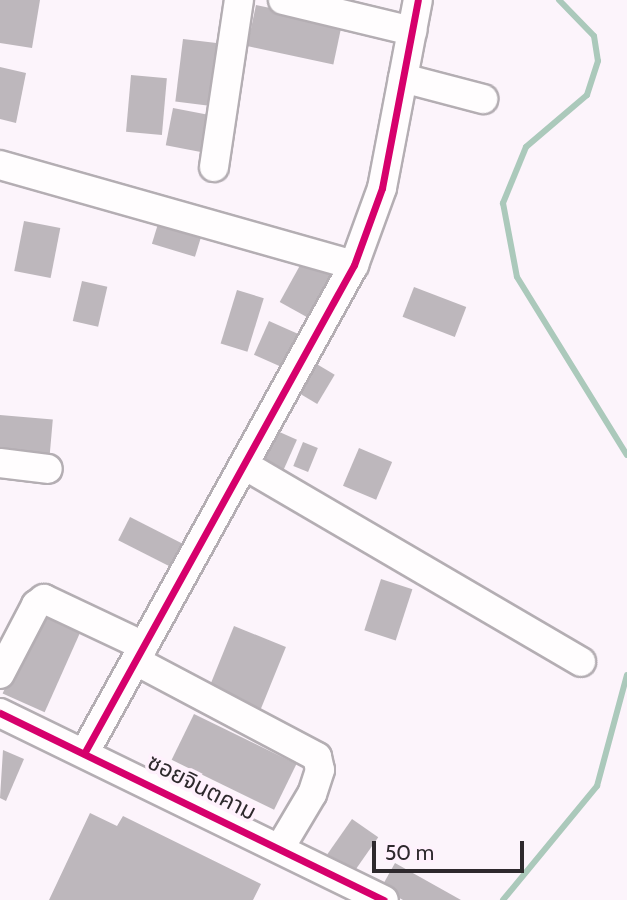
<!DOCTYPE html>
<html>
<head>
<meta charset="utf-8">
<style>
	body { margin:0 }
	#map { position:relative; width:627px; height:900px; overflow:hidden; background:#fcf4fb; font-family:Cabin,"Noto Sans Thai",sans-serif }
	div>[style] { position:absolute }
	.stream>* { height:6px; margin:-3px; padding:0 3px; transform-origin:3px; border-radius:3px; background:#abc9bb }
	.building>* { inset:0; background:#bdb7bc; transform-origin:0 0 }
	.roads { filter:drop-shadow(2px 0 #b4aeb3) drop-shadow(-2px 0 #b4aeb3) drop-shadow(0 2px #b4aeb3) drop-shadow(0 -2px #b4aeb3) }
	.minor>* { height:28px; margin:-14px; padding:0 14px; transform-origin:14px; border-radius:14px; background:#fffdfe }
	.cycleway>* { height:7px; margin:-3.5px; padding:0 3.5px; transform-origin:3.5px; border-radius:3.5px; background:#d6006c }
	span { translate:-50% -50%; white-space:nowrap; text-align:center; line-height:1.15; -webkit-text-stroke:7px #fff1fd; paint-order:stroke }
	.street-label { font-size:23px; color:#2e292d }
	.scale { position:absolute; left:372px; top:841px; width:152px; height:32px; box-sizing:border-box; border:4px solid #2e292d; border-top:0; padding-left:9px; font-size:21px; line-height:24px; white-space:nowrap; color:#2e292d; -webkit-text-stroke:5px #fff1fd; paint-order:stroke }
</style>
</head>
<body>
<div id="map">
	<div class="stream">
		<div style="left:559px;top:0;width:50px;rotate:45.8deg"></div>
		<div style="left:594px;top:36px;width:25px;rotate:81deg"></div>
		<div style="left:598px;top:61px;width:36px;rotate:108deg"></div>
		<div style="left:587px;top:95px;width:80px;rotate:139.6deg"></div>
		<div style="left:526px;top:147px;width:61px;rotate:112.3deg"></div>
		<div style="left:503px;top:203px;width:75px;rotate:79.3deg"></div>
		<div style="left:517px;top:277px;width:209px;rotate:58.3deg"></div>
		<div style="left:503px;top:900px;width:148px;rotate:-50.5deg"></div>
		<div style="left:597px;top:786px;width:115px;rotate:-74.9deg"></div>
	</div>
	<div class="building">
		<div style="clip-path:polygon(0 0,40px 0,32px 48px,0 43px)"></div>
		<div style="left:256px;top:5px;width:88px;height:42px;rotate:12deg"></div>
		<div style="left:183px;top:39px;width:40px;height:63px;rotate:7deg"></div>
		<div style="clip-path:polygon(0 67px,26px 73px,16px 123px,0 119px)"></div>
		<div style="left:131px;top:75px;width:36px;height:57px;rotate:5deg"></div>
		<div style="left:173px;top:108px;width:37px;height:38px;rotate:11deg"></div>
		<div style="left:161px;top:214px;width:45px;height:31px;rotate:17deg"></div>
		<div style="left:24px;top:221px;width:37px;height:51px;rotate:11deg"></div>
		<div style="left:303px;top:260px;width:35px;height:48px;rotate:29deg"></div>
		<div style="left:82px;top:281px;width:26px;height:41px;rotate:13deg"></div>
		<div style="left:414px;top:287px;width:56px;height:32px;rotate:21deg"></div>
		<div style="left:237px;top:290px;width:28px;height:56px;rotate:17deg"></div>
		<div style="left:269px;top:321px;width:37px;height:37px;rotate:24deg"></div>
		<div style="left:315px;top:363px;width:23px;height:34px;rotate:31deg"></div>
		<div style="left:0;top:415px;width:53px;height:37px;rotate:5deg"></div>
		<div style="left:275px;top:430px;width:24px;height:33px;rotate:24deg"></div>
		<div style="left:303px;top:442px;width:16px;height:26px;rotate:22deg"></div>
		<div style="left:359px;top:448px;width:36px;height:41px;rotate:23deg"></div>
		<div style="left:130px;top:517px;width:68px;height:26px;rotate:27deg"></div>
		<div style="left:381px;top:579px;width:33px;height:54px;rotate:18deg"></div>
		<div style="left:38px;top:614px;width:46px;height:87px;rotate:24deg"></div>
		<div style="left:234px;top:626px;width:56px;height:77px;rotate:22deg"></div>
		<div style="left:194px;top:714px;width:114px;height:51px;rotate:26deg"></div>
		<div style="clip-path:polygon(3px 750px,24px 759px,6px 801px,0 798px)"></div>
		<div style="clip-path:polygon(90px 813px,117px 826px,123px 816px,261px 884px,253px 900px,49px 900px)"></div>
		<div style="left:352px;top:819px;width:32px;height:43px;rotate:35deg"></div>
		<div style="clip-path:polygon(395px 863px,461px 900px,403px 900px,381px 888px)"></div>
	</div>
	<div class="roads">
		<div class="minor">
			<div style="left:283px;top:0;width:133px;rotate:13.5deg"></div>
			<div style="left:403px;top:78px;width:83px;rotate:14.7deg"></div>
			<div style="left:0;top:165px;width:368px;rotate:15.8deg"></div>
			<div style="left:214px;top:167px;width:169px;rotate:-81.5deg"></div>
			<div style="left:0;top:463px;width:48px;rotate:7.1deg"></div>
			<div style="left:246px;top:466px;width:388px;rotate:30.3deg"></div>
			<div style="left:136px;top:661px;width:205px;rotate:27.9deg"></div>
			<div style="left:317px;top:757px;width:13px;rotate:77deg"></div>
			<div style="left:320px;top:770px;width:25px;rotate:108deg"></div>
			<div style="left:312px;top:794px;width:63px;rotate:120.7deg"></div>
			<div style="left:0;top:674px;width:78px;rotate:-62.4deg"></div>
			<div style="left:36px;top:605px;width:10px;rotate:-37deg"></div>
			<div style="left:44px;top:599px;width:110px;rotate:25.2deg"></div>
			<div style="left:0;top:713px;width:427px;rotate:26deg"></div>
			<div style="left:86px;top:750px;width:554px;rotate:-61.08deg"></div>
			<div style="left:354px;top:265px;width:82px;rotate:-70deg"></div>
			<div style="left:382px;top:188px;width:191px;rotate:-79.2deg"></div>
		</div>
	</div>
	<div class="cycleway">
		<div style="left:0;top:713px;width:427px;rotate:26deg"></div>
		<div style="left:86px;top:750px;width:554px;rotate:-61.08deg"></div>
		<div style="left:354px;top:265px;width:82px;rotate:-70deg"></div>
		<div style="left:382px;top:188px;width:191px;rotate:-79.2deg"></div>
	</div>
	<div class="street-label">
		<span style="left:202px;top:787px;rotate:27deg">ซอยจินตคาม</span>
	</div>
	<div class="scale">50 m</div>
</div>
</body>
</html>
